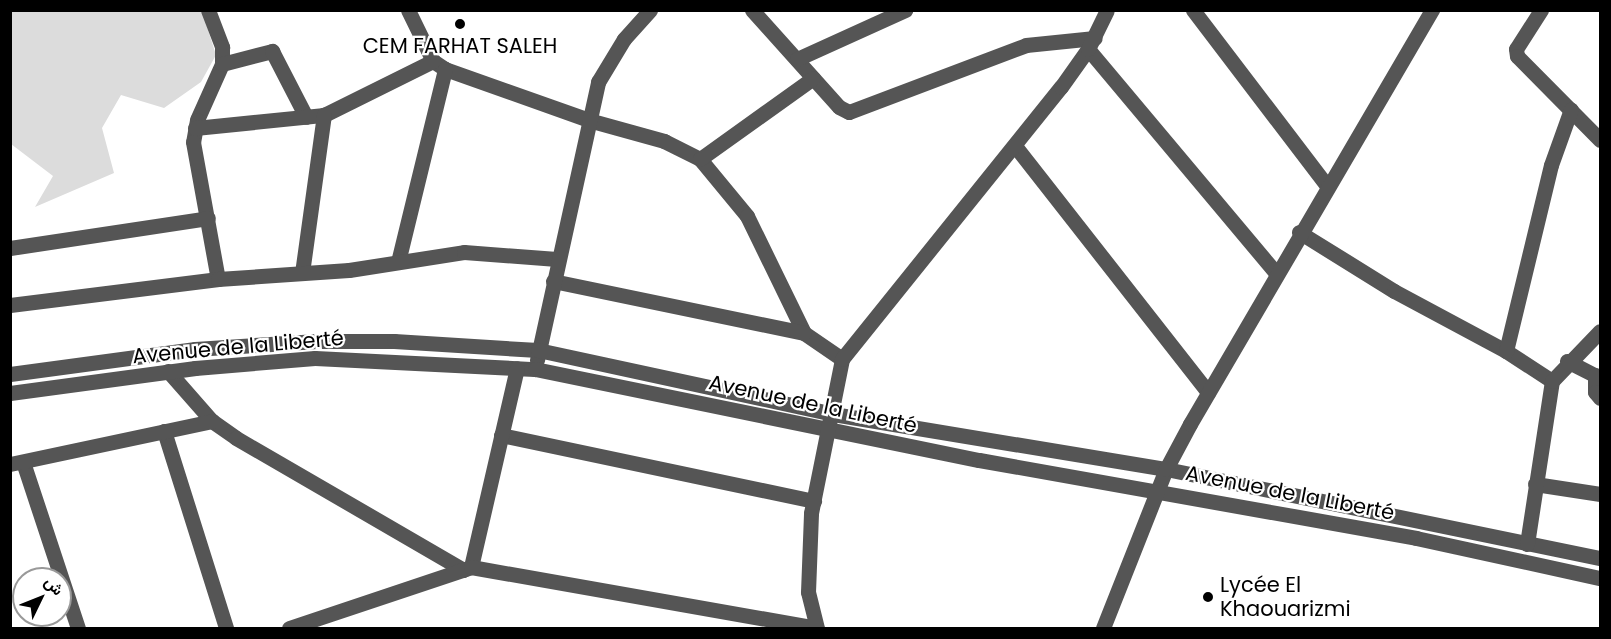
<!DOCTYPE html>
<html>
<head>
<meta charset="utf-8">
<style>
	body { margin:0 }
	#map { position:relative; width:1611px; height:639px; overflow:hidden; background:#fff; font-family:Poppins,Vazirmatn,sans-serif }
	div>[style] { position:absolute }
	.green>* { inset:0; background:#dcdcdc }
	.minor>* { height:15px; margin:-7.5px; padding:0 7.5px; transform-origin:7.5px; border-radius:7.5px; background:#555 }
	.dots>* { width:16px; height:16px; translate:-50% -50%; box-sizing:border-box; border:3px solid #fff; border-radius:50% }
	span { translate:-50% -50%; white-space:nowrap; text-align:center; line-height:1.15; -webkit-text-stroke:4.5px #fff; paint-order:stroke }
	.poi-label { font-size:21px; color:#000 }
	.left { translate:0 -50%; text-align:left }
	.street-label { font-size:21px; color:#000 }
	.frame { position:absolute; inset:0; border:12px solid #000; pointer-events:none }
	.north { position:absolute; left:12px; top:567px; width:60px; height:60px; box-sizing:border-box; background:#fff; border:2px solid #999; border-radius:50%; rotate:47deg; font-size:16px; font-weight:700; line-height:24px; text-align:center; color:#000 }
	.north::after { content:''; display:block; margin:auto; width:21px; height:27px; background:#000; clip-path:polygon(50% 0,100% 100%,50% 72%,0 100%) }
</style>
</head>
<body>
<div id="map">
	<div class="green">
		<div style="clip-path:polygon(11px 11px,202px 11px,216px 55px,201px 82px,164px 108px,121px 95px,102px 128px,114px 173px,35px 207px,53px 176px,11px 144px)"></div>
	</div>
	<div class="minor">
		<div style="left:208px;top:10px;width:40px;rotate:69deg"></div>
		<div style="left:222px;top:47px;width:17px;rotate:90deg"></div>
		<div style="left:222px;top:64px;width:61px;rotate:114.1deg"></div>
		<div style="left:197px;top:120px;width:22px;rotate:100deg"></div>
		<div style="left:193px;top:142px;width:139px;rotate:79.7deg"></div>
		<div style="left:408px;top:10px;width:57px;rotate:63.9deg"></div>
		<div style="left:433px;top:61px;width:14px;rotate:34deg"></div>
		<div style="left:445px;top:69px;width:156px;rotate:19.5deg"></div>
		<div style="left:592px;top:121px;width:75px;rotate:15.5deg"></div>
		<div style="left:664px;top:141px;width:40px;rotate:26.6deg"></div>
		<div style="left:700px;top:159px;width:74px;rotate:50.5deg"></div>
		<div style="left:747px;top:216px;width:130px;rotate:64deg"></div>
		<div style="left:804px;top:333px;width:46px;rotate:34.4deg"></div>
		<div style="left:752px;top:10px;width:130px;rotate:48.1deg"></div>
		<div style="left:839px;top:107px;width:11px;rotate:27deg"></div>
		<div style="left:849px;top:112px;width:189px;rotate:-20.7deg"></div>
		<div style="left:1026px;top:45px;width:69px;rotate:-5.8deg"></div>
		<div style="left:1193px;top:10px;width:221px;rotate:52.7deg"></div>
		<div style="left:1541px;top:10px;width:46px;rotate:122.7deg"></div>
		<div style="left:1516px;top:49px;width:7px;rotate:82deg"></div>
		<div style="left:1517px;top:56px;width:118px;rotate:45.3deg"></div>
		<div style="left:1088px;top:49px;width:292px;rotate:50deg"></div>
		<div style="left:797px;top:59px;width:119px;rotate:-24.4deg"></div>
		<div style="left:222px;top:64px;width:52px;rotate:-14.6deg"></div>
		<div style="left:272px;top:51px;width:74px;rotate:62.7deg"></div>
		<div style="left:195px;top:128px;width:130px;rotate:-5.8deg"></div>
		<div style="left:324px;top:115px;width:122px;rotate:-26.4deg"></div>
		<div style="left:1015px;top:146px;width:313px;rotate:51.9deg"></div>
		<div style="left:700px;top:159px;width:139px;rotate:-35.6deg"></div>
		<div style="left:1299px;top:232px;width:112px;rotate:31.8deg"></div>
		<div style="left:1394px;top:291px;width:127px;rotate:28.2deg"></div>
		<div style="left:10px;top:248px;width:200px;rotate:-8.6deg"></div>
		<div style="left:398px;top:262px;width:199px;rotate:-76.3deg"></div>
		<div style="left:302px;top:273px;width:160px;rotate:-82.1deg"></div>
		<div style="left:553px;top:281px;width:256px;rotate:11.7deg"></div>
		<div style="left:10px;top:305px;width:210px;rotate:-7.1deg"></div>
		<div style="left:218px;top:279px;width:131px;rotate:-3.9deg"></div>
		<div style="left:349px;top:270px;width:116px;rotate:-8.9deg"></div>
		<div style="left:464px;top:252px;width:93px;rotate:4.3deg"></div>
		<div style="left:537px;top:360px;width:285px;rotate:-77.6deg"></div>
		<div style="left:598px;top:82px;width:50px;rotate:-58.8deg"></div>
		<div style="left:624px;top:39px;width:39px;rotate:-48deg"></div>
		<div style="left:1567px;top:361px;width:31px;rotate:27deg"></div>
		<div style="left:1595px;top:375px;width:17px;rotate:90deg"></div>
		<div style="left:1595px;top:392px;width:8px;rotate:50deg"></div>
		<div style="left:168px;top:371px;width:67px;rotate:48.7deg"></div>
		<div style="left:212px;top:421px;width:29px;rotate:35deg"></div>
		<div style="left:236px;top:438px;width:263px;rotate:30.1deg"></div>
		<div style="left:10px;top:374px;width:187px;rotate:-7.7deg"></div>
		<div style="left:195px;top:349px;width:122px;rotate:-3.8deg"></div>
		<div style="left:317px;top:341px;width:77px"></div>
		<div style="left:394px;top:341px;width:144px;rotate:3.6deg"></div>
		<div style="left:538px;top:350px;width:302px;rotate:12.2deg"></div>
		<div style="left:833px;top:414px;width:338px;rotate:9.4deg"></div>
		<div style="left:1166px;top:469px;width:443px;rotate:11.6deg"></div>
		<div style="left:1552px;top:381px;width:55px;rotate:-146.9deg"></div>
		<div style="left:1506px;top:351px;width:191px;rotate:-76.4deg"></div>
		<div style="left:1551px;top:165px;width:59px;rotate:-70.3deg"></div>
		<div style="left:10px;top:393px;width:187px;rotate:-7.7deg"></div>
		<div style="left:195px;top:368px;width:120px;rotate:-4.8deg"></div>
		<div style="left:315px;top:358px;width:220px;rotate:2.9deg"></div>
		<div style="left:535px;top:369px;width:453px;rotate:11.6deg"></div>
		<div style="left:979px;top:460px;width:444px;rotate:10.1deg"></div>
		<div style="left:1416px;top:538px;width:188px;rotate:12.3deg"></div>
		<div style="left:164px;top:431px;width:207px;rotate:72.5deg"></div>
		<div style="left:501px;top:435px;width:320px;rotate:11.9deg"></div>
		<div style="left:23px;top:462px;width:175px;rotate:71.7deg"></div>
		<div style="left:10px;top:464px;width:207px;rotate:-12deg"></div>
		<div style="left:1535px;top:484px;width:66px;rotate:8.7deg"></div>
		<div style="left:1527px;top:544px;width:165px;rotate:-81.3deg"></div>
		<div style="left:1552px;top:381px;width:69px;rotate:-46.2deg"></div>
		<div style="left:471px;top:567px;width:204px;rotate:-77deg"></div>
		<div style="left:289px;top:628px;width:192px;rotate:-18.5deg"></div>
		<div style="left:471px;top:567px;width:351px;rotate:10deg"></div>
		<div style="left:817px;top:628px;width:37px;rotate:-104deg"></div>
		<div style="left:808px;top:592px;width:79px;rotate:-87.8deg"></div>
		<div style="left:811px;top:513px;width:157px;rotate:-78.6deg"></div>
		<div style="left:842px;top:359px;width:349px;rotate:-51.2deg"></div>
		<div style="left:1061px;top:87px;width:47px;rotate:-54.6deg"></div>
		<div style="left:1088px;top:49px;width:43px;rotate:-64deg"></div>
		<div style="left:1103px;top:628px;width:171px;rotate:-68.4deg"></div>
		<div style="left:1166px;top:469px;width:51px;rotate:-61.9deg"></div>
		<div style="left:1190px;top:424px;width:480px;rotate:-59.7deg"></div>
	</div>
	<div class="dots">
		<div style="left:460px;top:24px;background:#000"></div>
		<div style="left:1208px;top:597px;background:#000"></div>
	</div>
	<div class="poi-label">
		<span style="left:460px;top:46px">CEM FARHAT SALEH</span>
		<span class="left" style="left:1220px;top:597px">Lycée El<br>Khaouarizmi</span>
	</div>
	<div class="street-label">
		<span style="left:238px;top:347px;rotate:-5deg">Avenue de la Liberté</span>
		<span style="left:813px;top:404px;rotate:12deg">Avenue de la Liberté</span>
		<span style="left:1290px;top:493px;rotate:11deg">Avenue de la Liberté</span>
	</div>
	<div class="frame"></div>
	<div class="north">ش</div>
</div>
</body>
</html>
